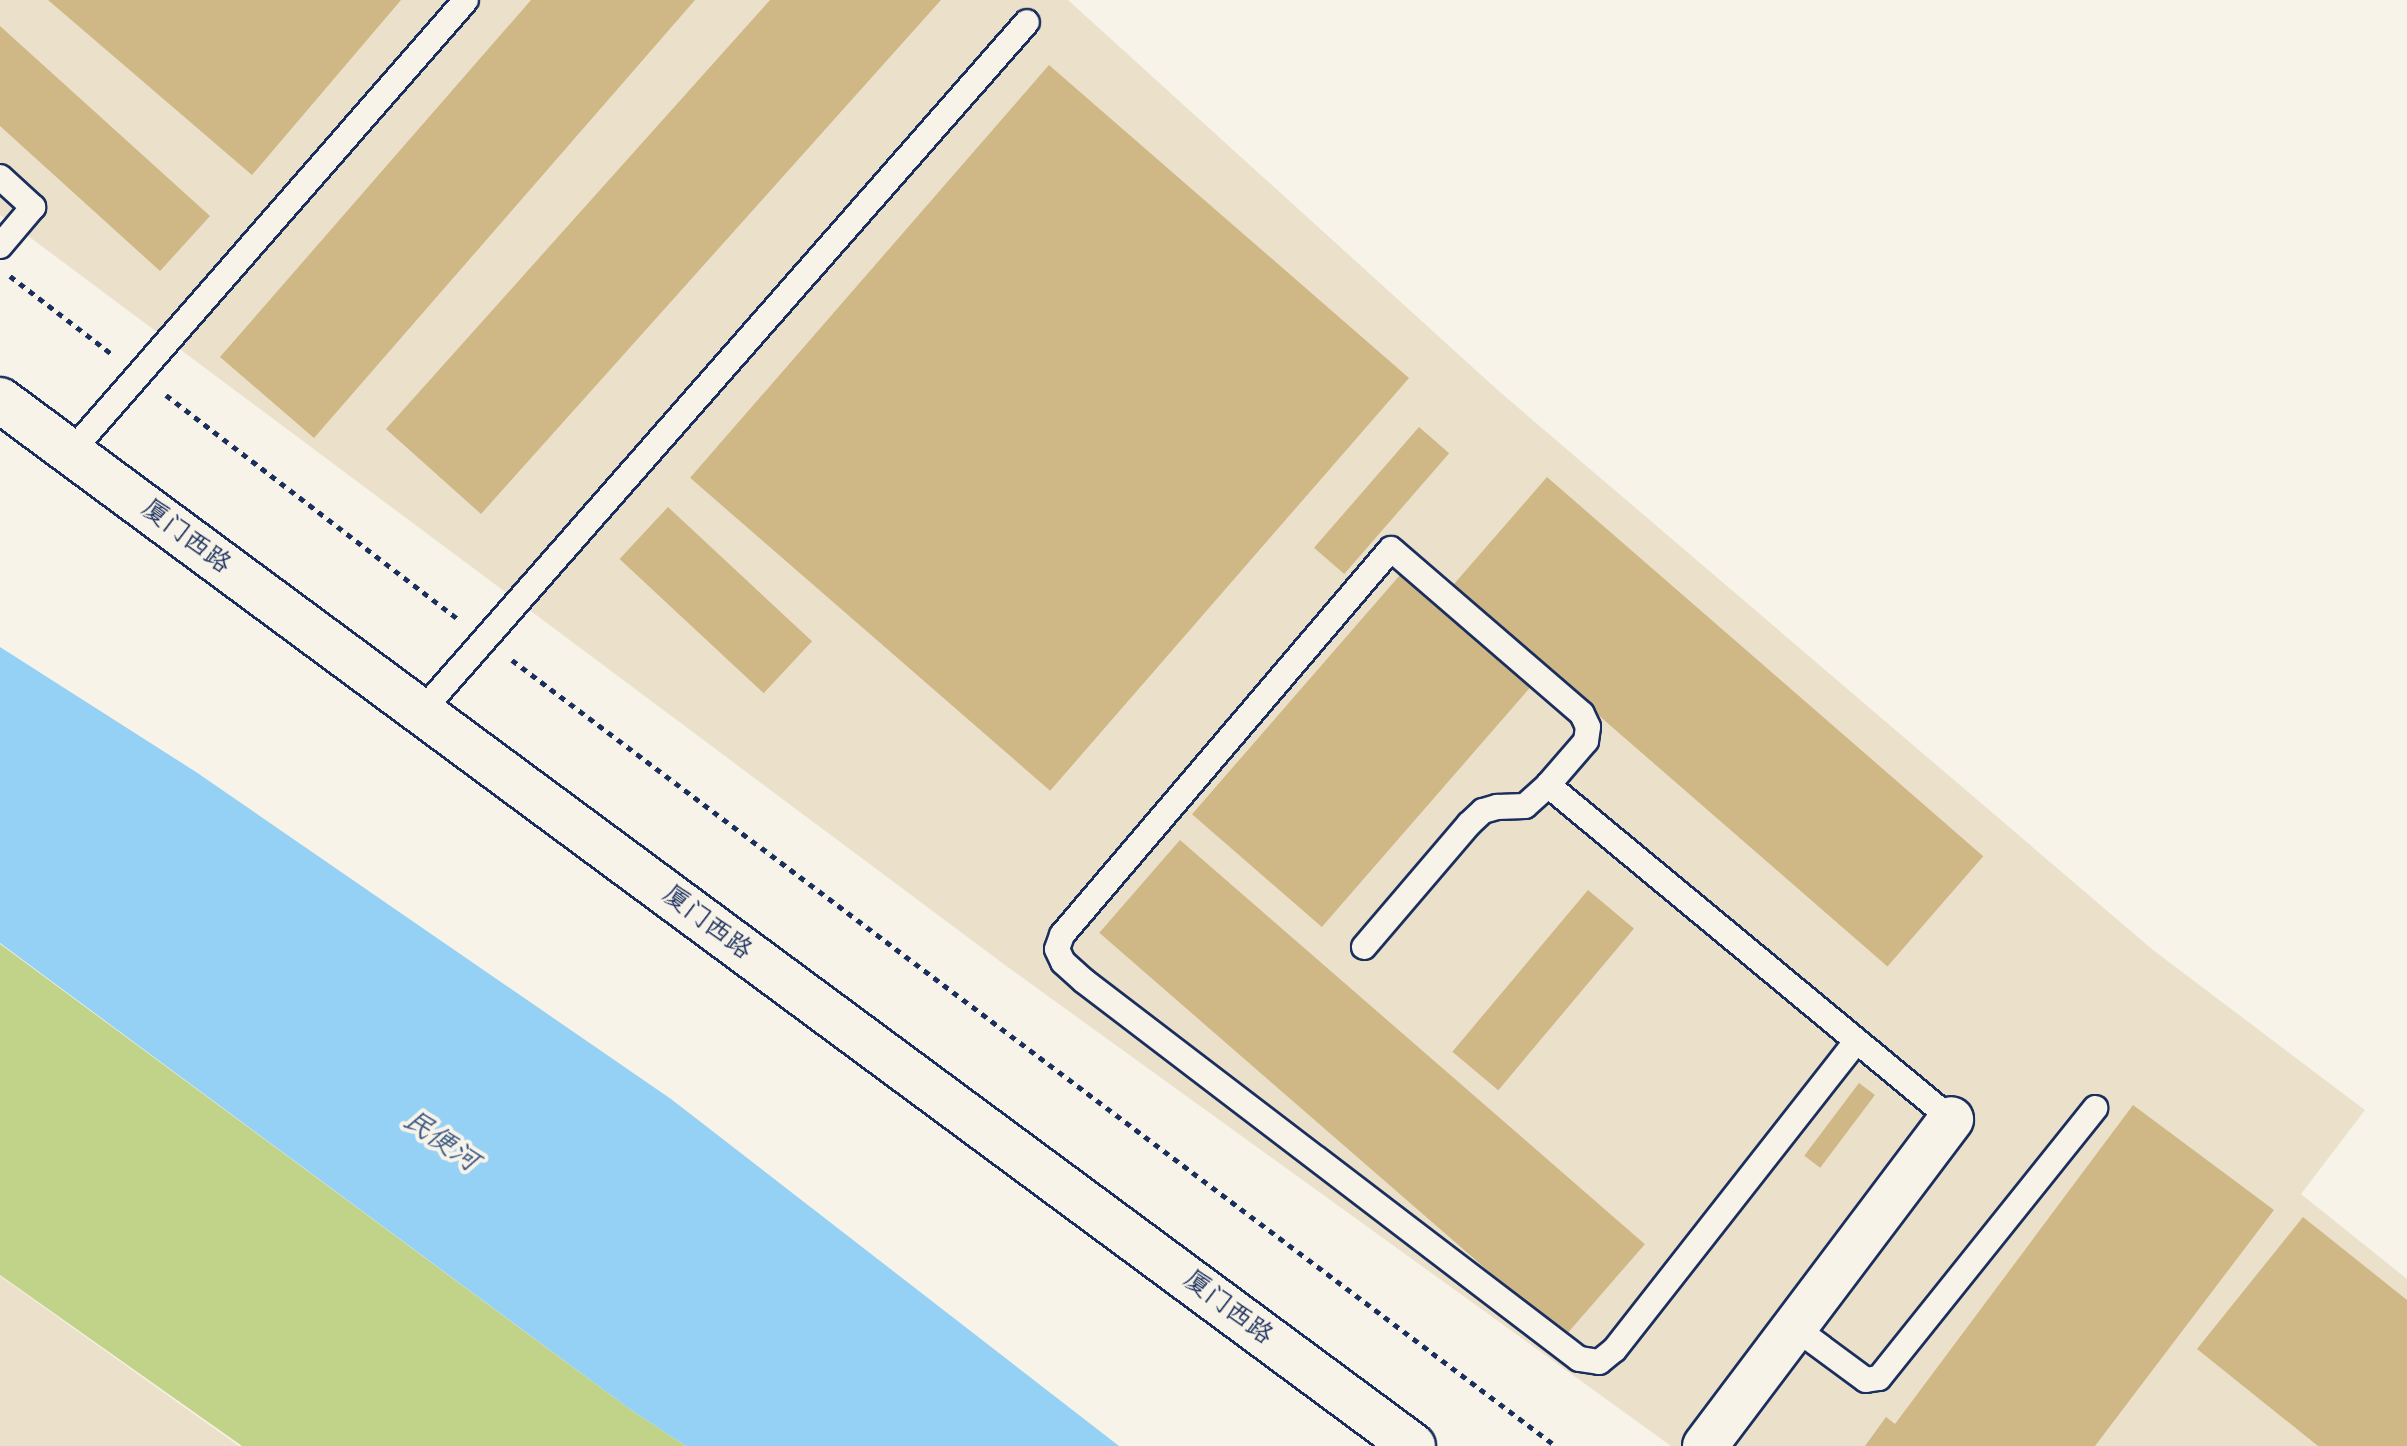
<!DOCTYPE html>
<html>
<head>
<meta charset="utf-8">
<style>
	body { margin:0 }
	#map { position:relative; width:2407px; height:1446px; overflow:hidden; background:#f7f3e8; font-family:"Architects Daughter","LXGW WenKai TC",sans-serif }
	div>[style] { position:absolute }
	.built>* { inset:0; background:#ebe1cb }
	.green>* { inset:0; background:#c1d388 }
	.water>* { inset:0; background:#95d1f5 }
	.building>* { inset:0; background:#cfb786; transform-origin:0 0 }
	.path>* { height:5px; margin-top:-2.5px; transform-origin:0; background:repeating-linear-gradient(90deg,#1b2f5e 0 6px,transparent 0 12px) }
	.roads { filter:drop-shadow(2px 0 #1b2f5e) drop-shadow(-2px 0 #1b2f5e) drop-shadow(0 2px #1b2f5e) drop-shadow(0 -2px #1b2f5e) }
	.lane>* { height:24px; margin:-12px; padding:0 12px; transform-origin:12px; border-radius:12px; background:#f7f3e8 }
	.street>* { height:44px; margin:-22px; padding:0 22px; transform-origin:22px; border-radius:22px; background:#f7f3e8 }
	.secondary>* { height:44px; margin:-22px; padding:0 22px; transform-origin:22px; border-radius:22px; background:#f7f3e8 }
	span { translate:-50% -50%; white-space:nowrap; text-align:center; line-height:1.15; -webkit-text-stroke:8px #f7f3e8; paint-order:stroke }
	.street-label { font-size:26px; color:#1b2f5e }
	.water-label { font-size:28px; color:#3a5884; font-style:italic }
</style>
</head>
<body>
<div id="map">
	<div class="built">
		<div style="clip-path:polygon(0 0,1068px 0,1501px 393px,2153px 950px,2365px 1110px,2301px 1194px,2407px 1279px,2407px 1446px,1671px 1446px,1009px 968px,0 215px)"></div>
		<div style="clip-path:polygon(0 1276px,239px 1446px,0 1446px)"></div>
	</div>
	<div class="green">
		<div style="clip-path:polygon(0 944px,631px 1410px,686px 1446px,242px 1446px,0 1275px)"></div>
	</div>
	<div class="water">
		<div style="clip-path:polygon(0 647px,196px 772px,671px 1099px,1119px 1446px,686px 1446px,631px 1410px,0 943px)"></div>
	</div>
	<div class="building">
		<div style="clip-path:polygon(48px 0,401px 0,252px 175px)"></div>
		<div style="clip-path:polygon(531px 0,695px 0,314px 438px,220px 357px)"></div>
		<div style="clip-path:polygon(770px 0,941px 0,481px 514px,386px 429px)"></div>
		<div style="clip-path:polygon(0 26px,210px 216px,160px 271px,0 126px)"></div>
		<div style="left:1049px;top:65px;width:477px;height:547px;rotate:41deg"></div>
		<div style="left:1419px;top:427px;width:40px;height:160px;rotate:41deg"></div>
		<div style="left:1547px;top:477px;width:578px;height:146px;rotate:41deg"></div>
		<div style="left:668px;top:507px;width:197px;height:71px;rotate:43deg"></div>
		<div style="left:1400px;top:575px;width:172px;height:317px;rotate:41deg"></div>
		<div style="left:1180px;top:840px;width:616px;height:123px;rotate:41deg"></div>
		<div style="left:1588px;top:890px;width:60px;height:211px;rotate:40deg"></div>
		<div style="left:1859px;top:1083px;width:20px;height:91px;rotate:37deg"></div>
		<div style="clip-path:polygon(2133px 1105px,2274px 1210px,2095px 1446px,1865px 1446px,1886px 1417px,1895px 1424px)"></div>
		<div style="clip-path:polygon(2303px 1217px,2407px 1300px,2407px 1446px,2318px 1446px,2197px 1349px)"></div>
	</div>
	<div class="path">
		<div style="left:10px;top:276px;width:130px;rotate:37.5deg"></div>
		<div style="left:166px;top:395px;width:369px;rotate:37.5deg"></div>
		<div style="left:512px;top:660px;width:1307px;rotate:36.98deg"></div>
	</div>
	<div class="roads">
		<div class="lane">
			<div style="left:0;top:177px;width:45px;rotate:42.3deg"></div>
			<div style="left:33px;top:207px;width:51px;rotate:130.2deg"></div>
			<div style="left:71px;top:452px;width:600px;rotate:-48.85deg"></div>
			<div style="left:421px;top:712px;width:918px;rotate:-48.71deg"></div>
			<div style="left:1364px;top:947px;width:162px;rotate:-49.5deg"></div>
			<div style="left:1469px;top:824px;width:19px;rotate:-43deg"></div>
			<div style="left:1483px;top:811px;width:15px;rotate:-16deg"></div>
			<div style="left:1497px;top:807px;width:28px;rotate:-2deg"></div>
			<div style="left:1525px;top:806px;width:31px;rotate:-42deg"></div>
			<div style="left:1855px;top:1043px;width:390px;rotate:128.1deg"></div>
			<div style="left:1614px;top:1350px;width:19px;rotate:141deg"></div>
			<div style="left:1599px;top:1362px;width:20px;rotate:-171deg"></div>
			<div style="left:1579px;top:1359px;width:623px;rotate:-142.63deg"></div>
			<div style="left:1084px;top:981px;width:28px;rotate:-138deg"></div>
			<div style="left:1063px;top:962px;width:14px;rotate:-115deg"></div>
			<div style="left:1057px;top:949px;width:15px;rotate:-70deg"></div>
			<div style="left:1062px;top:935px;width:507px;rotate:-49.56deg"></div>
			<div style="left:1391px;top:549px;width:252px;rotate:40.8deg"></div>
			<div style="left:1582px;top:714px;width:14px;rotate:65deg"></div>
			<div style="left:1588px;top:727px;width:14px;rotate:98deg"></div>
			<div style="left:1586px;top:741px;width:58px;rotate:130.8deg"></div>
			<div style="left:1548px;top:785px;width:523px;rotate:39.65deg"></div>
			<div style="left:1794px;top:1327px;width:89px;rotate:36.4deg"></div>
			<div style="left:1866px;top:1380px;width:13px;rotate:-9deg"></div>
			<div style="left:1879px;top:1378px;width:346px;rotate:-51.3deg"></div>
		</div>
		<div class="street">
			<div style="left:1705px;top:1446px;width:409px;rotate:-53deg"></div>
		</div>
		<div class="secondary">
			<div style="left:0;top:400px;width:1758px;rotate:36.51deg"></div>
		</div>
	</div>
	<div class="street-label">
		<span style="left:186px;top:537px;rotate:37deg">厦门西路</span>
		<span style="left:707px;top:923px;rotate:37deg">厦门西路</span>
		<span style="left:1228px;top:1308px;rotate:37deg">厦门西路</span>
	</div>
	<div class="water-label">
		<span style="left:441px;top:1141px;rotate:35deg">民便河</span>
	</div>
</div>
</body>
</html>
